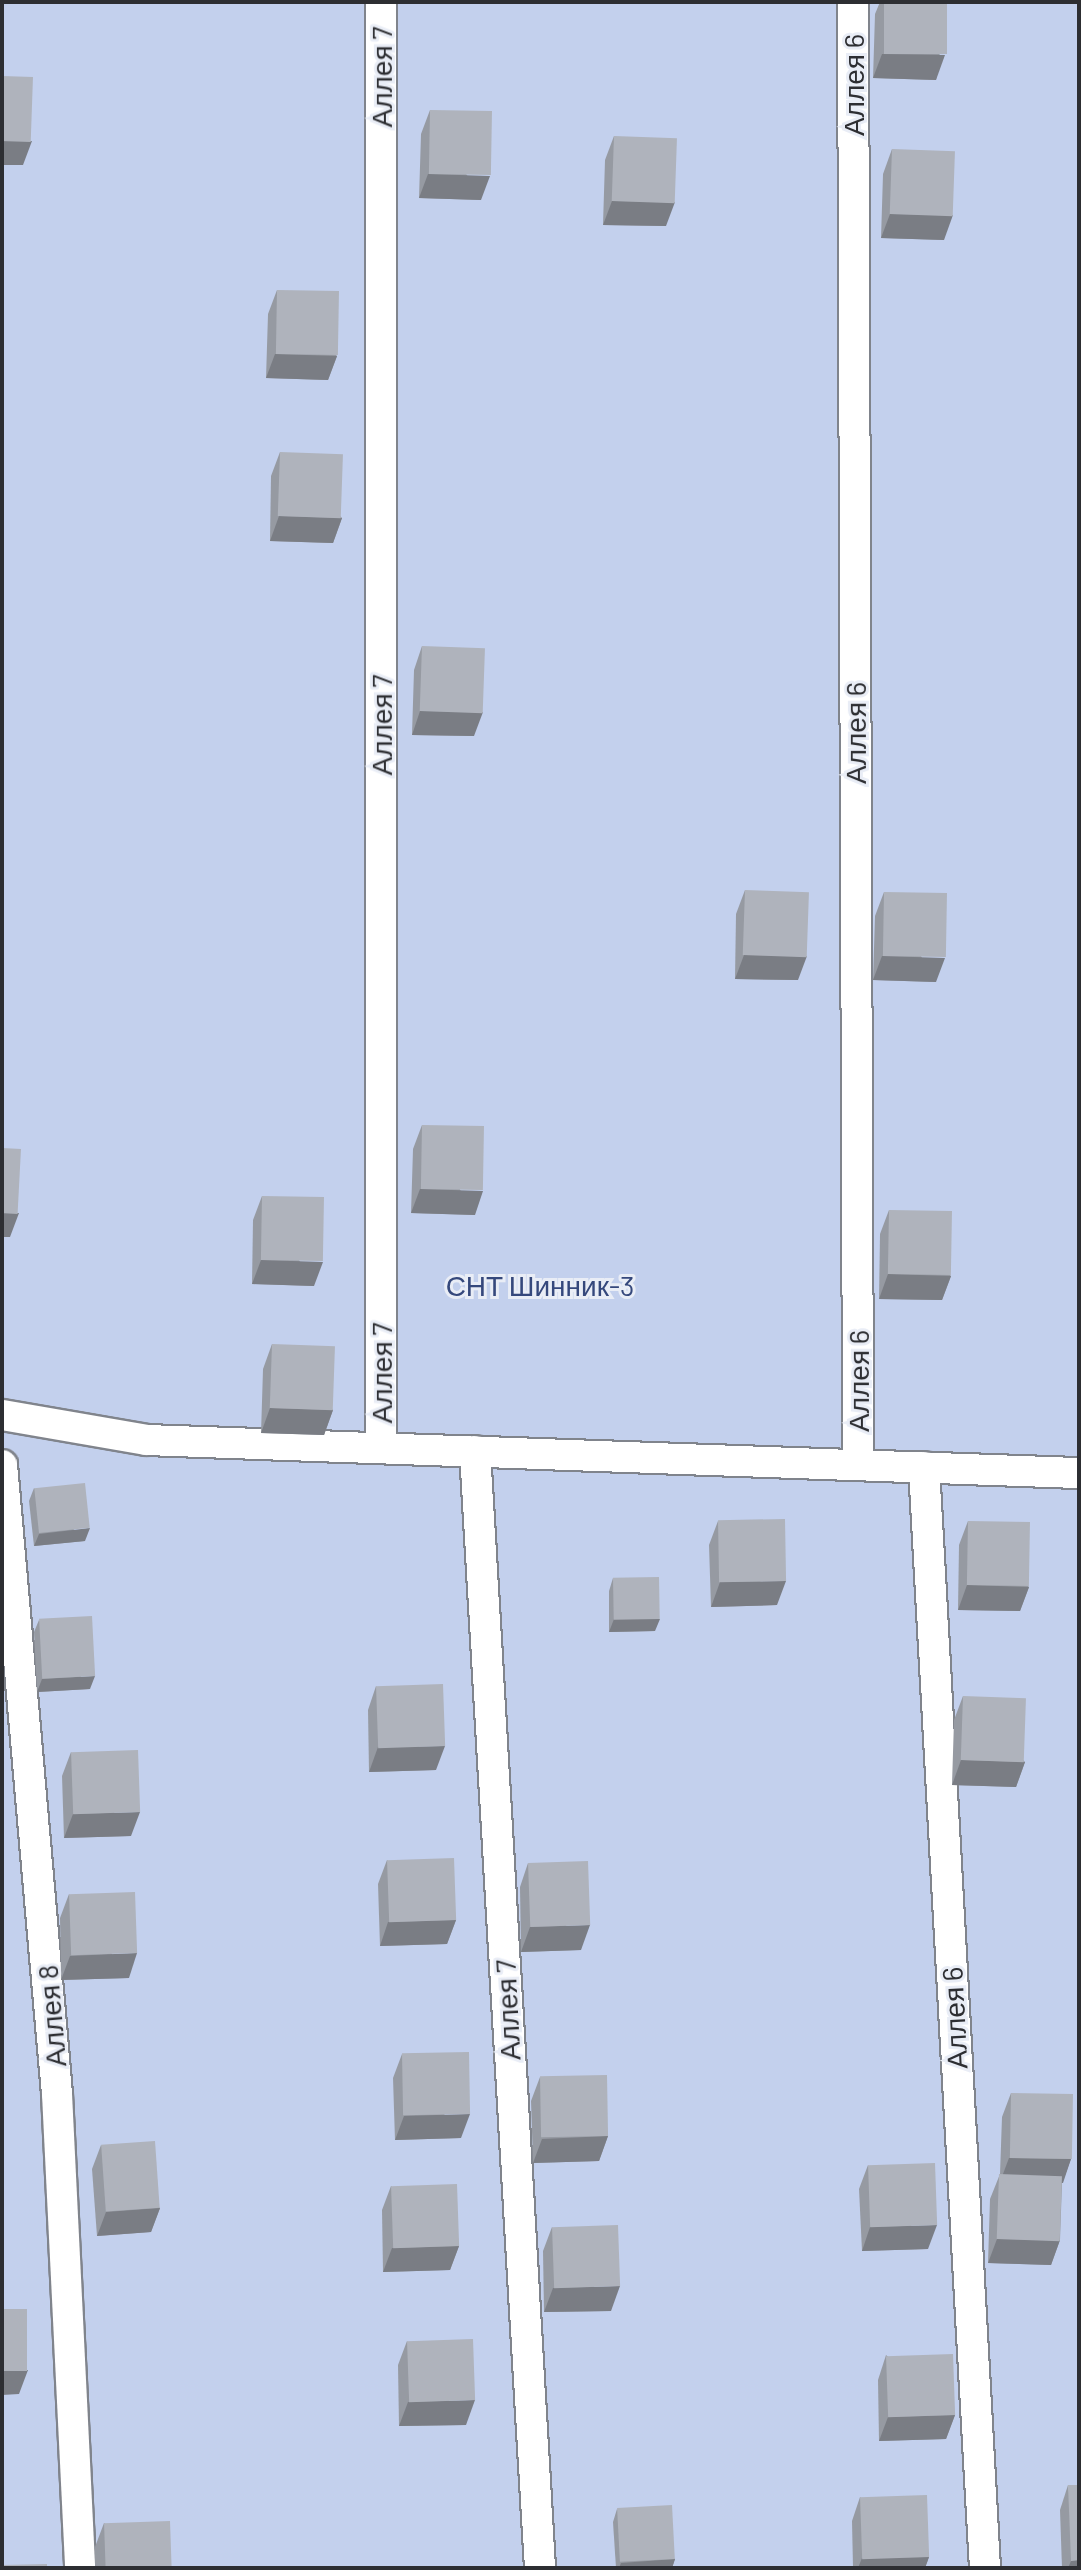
<!DOCTYPE html>
<html>
<head>
<meta charset="utf-8">
<style>
	body { margin:0 }
	#map { position:relative; width:1081px; height:2570px; overflow:hidden; background:#dbdfe8; font-family:Barlow,sans-serif }
	div>[style] { position:absolute }
	.green>* { inset:0; background:#c3d0ed; transform-origin:0 0 }
	.roads { filter:drop-shadow(2px 0 #80848c) drop-shadow(-2px 0 #80848c) drop-shadow(0 2px #80848c) drop-shadow(0 -2px #80848c) }
	.service>* { height:30px; margin:-15px; padding:0 15px; transform-origin:15px; border-radius:15px; background:#fff }
	.wall>* { inset:0; background:#969aa2 }
	.shaded-wall>* { inset:0; background:#7a7d84 }
	.building>* { inset:0; background:#afb3bc; transform-origin:0 0 }
	span { translate:-50% -50%; white-space:nowrap; text-align:center; line-height:1.15; -webkit-text-stroke:6px #e9edf6; paint-order:stroke }
	.street-label { font-size:28px; color:#2d2e32 }
	.park-label { font-size:28px; color:#35487c }
	.frame { position:absolute; inset:0; border:4px solid #2d2e32; pointer-events:none }
</style>
</head>
<body>
<div id="map">
	<div class="green">
		<div style="left:2px;top:2px;width:1077px;height:2566px"></div>
	</div>
	<div class="roads">
		<div class="service">
			<div style="left:853px;top:2px;width:1463px;rotate:89.8deg"></div>
			<div style="left:2px;top:1415px;width:146px;rotate:9.8deg"></div>
			<div style="left:146px;top:1440px;width:934px;rotate:2.03deg"></div>
			<div style="left:381px;top:1448px;width:1446px;rotate:-90deg"></div>
			<div style="left:475px;top:1451px;width:1119px;rotate:86.67deg"></div>
			<div style="left:2px;top:1465px;width:631px;rotate:85deg"></div>
			<div style="left:57px;top:2094px;width:475px;rotate:87.2deg"></div>
			<div style="left:924px;top:1467px;width:1103px;rotate:86.83deg"></div>
		</div>
	</div>
	<div class="wall">
		<div style="clip-path:polygon(880px 2px,947px 2px,936px 80px,873px 78px,875px 14px)"></div>
		<div style="clip-path:polygon(430px 110px,481px 200px,419px 198px,421px 134px)"></div>
		<div style="clip-path:polygon(614px 136px,666px 226px,603px 225px,605px 160px)"></div>
		<div style="clip-path:polygon(892px 149px,944px 240px,881px 238px,883px 174px)"></div>
		<div style="clip-path:polygon(277px 290px,337px 356px,328px 380px,266px 378px,268px 314px)"></div>
		<div style="clip-path:polygon(280px 452px,342px 518px,333px 543px,270px 541px,271px 476px)"></div>
		<div style="clip-path:polygon(422px 646px,474px 736px,412px 735px,414px 670px)"></div>
		<div style="clip-path:polygon(745px 890px,798px 980px,735px 979px,736px 914px)"></div>
		<div style="clip-path:polygon(884px 892px,936px 982px,873px 980px,875px 916px)"></div>
		<div style="clip-path:polygon(422px 1125px,475px 1215px,411px 1213px,413px 1149px)"></div>
		<div style="clip-path:polygon(262px 1196px,314px 1286px,252px 1284px,253px 1220px)"></div>
		<div style="clip-path:polygon(889px 1210px,951px 1276px,942px 1300px,879px 1299px,880px 1234px)"></div>
		<div style="clip-path:polygon(272px 1344px,333px 1410px,324px 1435px,261px 1433px,263px 1369px)"></div>
		<div style="clip-path:polygon(34px 1488px,85px 1541px,34px 1546px,29px 1501px)"></div>
		<div style="clip-path:polygon(718px 1521px,777px 1605px,711px 1607px,709px 1545px)"></div>
		<div style="clip-path:polygon(968px 1521px,1029px 1587px,1020px 1611px,958px 1610px,959px 1545px)"></div>
		<div style="clip-path:polygon(613px 1578px,655px 1631px,609px 1632px,609px 1591px)"></div>
		<div style="clip-path:polygon(39px 1620px,90px 1689px,37px 1692px,34px 1632px)"></div>
		<div style="clip-path:polygon(376px 1686px,436px 1770px,369px 1772px,368px 1710px)"></div>
		<div style="clip-path:polygon(963px 1696px,1025px 1762px,1016px 1787px,952px 1785px,954px 1720px)"></div>
		<div style="clip-path:polygon(71px 1752px,131px 1836px,64px 1838px,62px 1776px)"></div>
		<div style="clip-path:polygon(387px 1860px,456px 1920px,447px 1944px,380px 1946px,378px 1884px)"></div>
		<div style="clip-path:polygon(528px 1863px,581px 1950px,521px 1952px,520px 1887px)"></div>
		<div style="clip-path:polygon(69px 1894px,129px 1978px,61px 1980px,60px 1918px)"></div>
		<div style="clip-path:polygon(402px 2054px,461px 2138px,395px 2140px,393px 2078px)"></div>
		<div style="clip-path:polygon(540px 2077px,608px 2136px,599px 2161px,533px 2163px,531px 2101px)"></div>
		<div style="clip-path:polygon(1011px 2093px,1071px 2159px,1062px 2183px,1060px 2240px,1051px 2265px,988px 2263px,990px 2199px,1000px 2174px,1002px 2117px)"></div>
		<div style="clip-path:polygon(101px 2145px,160px 2208px,151px 2232px,97px 2236px,92px 2169px)"></div>
		<div style="clip-path:polygon(868px 2165px,928px 2249px,862px 2251px,859px 2189px)"></div>
		<div style="clip-path:polygon(391px 2186px,459px 2246px,450px 2270px,383px 2272px,382px 2210px)"></div>
		<div style="clip-path:polygon(552px 2227px,611px 2311px,544px 2312px,543px 2251px)"></div>
		<div style="clip-path:polygon(407px 2341px,466px 2425px,399px 2426px,398px 2365px)"></div>
		<div style="clip-path:polygon(886px 2355px,955px 2415px,946px 2439px,879px 2441px,878px 2380px)"></div>
		<div style="clip-path:polygon(1068px 2485px,1079px 2568px,1062px 2568px,1060px 2510px)"></div>
		<div style="clip-path:polygon(860px 2497px,929px 2557px,925px 2568px,853px 2568px,852px 2521px)"></div>
		<div style="clip-path:polygon(617px 2509px,675px 2559px,672px 2568px,616px 2568px,613px 2522px)"></div>
		<div style="clip-path:polygon(104px 2523px,172px 2568px,95px 2568px,95px 2547px)"></div>
	</div>
	<div class="shaded-wall">
		<div style="clip-path:polygon(882px 54px,945px 55px,936px 80px,873px 78px)"></div>
		<div style="clip-path:polygon(2px 141px,32px 141px,23px 165px,2px 165px)"></div>
		<div style="clip-path:polygon(428px 174px,490px 176px,481px 200px,419px 198px)"></div>
		<div style="clip-path:polygon(612px 201px,675px 202px,666px 226px,603px 225px)"></div>
		<div style="clip-path:polygon(890px 214px,953px 215px,944px 240px,881px 238px)"></div>
		<div style="clip-path:polygon(275px 354px,337px 356px,328px 380px,266px 378px)"></div>
		<div style="clip-path:polygon(279px 516px,342px 518px,333px 543px,270px 541px)"></div>
		<div style="clip-path:polygon(420px 711px,483px 712px,474px 736px,412px 735px)"></div>
		<div style="clip-path:polygon(744px 955px,807px 956px,798px 980px,735px 979px)"></div>
		<div style="clip-path:polygon(882px 956px,945px 958px,936px 982px,873px 980px)"></div>
		<div style="clip-path:polygon(420px 1189px,483px 1191px,475px 1215px,411px 1213px)"></div>
		<div style="clip-path:polygon(2px 1213px,19px 1213px,10px 1237px,2px 1237px)"></div>
		<div style="clip-path:polygon(261px 1260px,323px 1262px,314px 1286px,252px 1284px)"></div>
		<div style="clip-path:polygon(888px 1274px,951px 1276px,942px 1300px,879px 1299px)"></div>
		<div style="clip-path:polygon(270px 1408px,333px 1410px,324px 1435px,261px 1433px)"></div>
		<div style="clip-path:polygon(90px 1528px,85px 1541px,34px 1546px,39px 1534px)"></div>
		<div style="clip-path:polygon(786px 1581px,777px 1605px,711px 1607px,720px 1582px)"></div>
		<div style="clip-path:polygon(967px 1585px,1029px 1587px,1020px 1611px,958px 1610px)"></div>
		<div style="clip-path:polygon(614px 1619px,660px 1619px,655px 1631px,609px 1632px)"></div>
		<div style="clip-path:polygon(95px 1676px,90px 1689px,37px 1692px,42px 1679px)"></div>
		<div style="clip-path:polygon(445px 1746px,436px 1770px,369px 1772px,378px 1747px)"></div>
		<div style="clip-path:polygon(961px 1760px,1025px 1762px,1016px 1787px,952px 1785px)"></div>
		<div style="clip-path:polygon(140px 1812px,131px 1836px,64px 1838px,73px 1814px)"></div>
		<div style="clip-path:polygon(456px 1920px,447px 1944px,380px 1946px,388px 1922px)"></div>
		<div style="clip-path:polygon(590px 1925px,581px 1950px,521px 1952px,530px 1927px)"></div>
		<div style="clip-path:polygon(137px 1953px,129px 1978px,61px 1980px,70px 1956px)"></div>
		<div style="clip-path:polygon(470px 2114px,461px 2138px,395px 2140px,404px 2116px)"></div>
		<div style="clip-path:polygon(608px 2136px,599px 2161px,533px 2163px,542px 2139px)"></div>
		<div style="clip-path:polygon(1009px 2158px,1071px 2159px,1063px 2183px,1000px 2182px)"></div>
		<div style="clip-path:polygon(160px 2208px,151px 2232px,97px 2236px,106px 2212px)"></div>
		<div style="clip-path:polygon(937px 2225px,928px 2249px,862px 2251px,870px 2227px)"></div>
		<div style="clip-path:polygon(997px 2239px,1060px 2240px,1051px 2265px,988px 2263px)"></div>
		<div style="clip-path:polygon(459px 2246px,450px 2270px,383px 2272px,392px 2248px)"></div>
		<div style="clip-path:polygon(620px 2286px,611px 2311px,544px 2312px,553px 2288px)"></div>
		<div style="clip-path:polygon(28px 2370px,19px 2394px,2px 2395px,2px 2371px)"></div>
		<div style="clip-path:polygon(475px 2400px,466px 2425px,399px 2426px,408px 2402px)"></div>
		<div style="clip-path:polygon(955px 2415px,946px 2439px,879px 2441px,888px 2417px)"></div>
		<div style="clip-path:polygon(929px 2557px,925px 2568px,858px 2568px,862px 2558px)"></div>
		<div style="clip-path:polygon(675px 2559px,672px 2568px,619px 2568px,621px 2563px)"></div>
		<div style="clip-path:polygon(1079px 2560px,1079px 2568px,1068px 2568px,1071px 2561px)"></div>
	</div>
	<div class="building">
		<div style="left:884px;top:2px;width:63px;height:52px"></div>
		<div style="left:2px;top:76px;width:31px;height:65px;rotate:2deg"></div>
		<div style="left:430px;top:110px;width:62px;height:64px;rotate:1deg"></div>
		<div style="left:614px;top:136px;width:63px;height:65px;rotate:2deg"></div>
		<div style="left:892px;top:149px;width:63px;height:65px;rotate:2deg"></div>
		<div style="left:277px;top:290px;width:62px;height:64px;rotate:1deg"></div>
		<div style="left:280px;top:452px;width:63px;height:64px;rotate:2deg"></div>
		<div style="left:422px;top:646px;width:63px;height:65px;rotate:2deg"></div>
		<div style="left:745px;top:890px;width:64px;height:65px;rotate:2deg"></div>
		<div style="left:884px;top:892px;width:63px;height:64px;rotate:1deg"></div>
		<div style="left:422px;top:1125px;width:62px;height:64px;rotate:1deg"></div>
		<div style="left:2px;top:1148px;width:19px;height:65px;rotate:3deg"></div>
		<div style="left:262px;top:1196px;width:62px;height:64px;rotate:1deg"></div>
		<div style="left:889px;top:1210px;width:63px;height:64px;rotate:1deg"></div>
		<div style="left:272px;top:1344px;width:63px;height:64px;rotate:2deg"></div>
		<div style="left:85px;top:1483px;width:45px;height:51px;rotate:84deg"></div>
		<div style="left:785px;top:1519px;width:62px;height:67px;rotate:89deg"></div>
		<div style="left:968px;top:1521px;width:62px;height:64px;rotate:1deg"></div>
		<div style="left:659px;top:1577px;width:42px;height:46px;rotate:89deg"></div>
		<div style="left:92px;top:1616px;width:60px;height:53px;rotate:87deg"></div>
		<div style="left:443px;top:1684px;width:62px;height:67px;rotate:88deg"></div>
		<div style="left:963px;top:1696px;width:63px;height:64px;rotate:2deg"></div>
		<div style="left:138px;top:1750px;width:62px;height:67px;rotate:88deg"></div>
		<div style="left:454px;top:1858px;width:62px;height:67px;rotate:88deg"></div>
		<div style="left:588px;top:1861px;width:64px;height:60px;rotate:88deg"></div>
		<div style="left:135px;top:1892px;width:61px;height:66px;rotate:88deg"></div>
		<div style="left:469px;top:2052px;width:62px;height:67px;rotate:89deg"></div>
		<div style="left:607px;top:2075px;width:61px;height:67px;rotate:89deg"></div>
		<div style="left:1011px;top:2093px;width:62px;height:65px;rotate:1deg"></div>
		<div style="left:155px;top:2141px;width:67px;height:54px;rotate:86deg"></div>
		<div style="left:935px;top:2163px;width:62px;height:67px;rotate:88deg"></div>
		<div style="left:999px;top:2174px;width:63px;height:65px;rotate:2deg"></div>
		<div style="left:457px;top:2184px;width:62px;height:66px;rotate:88deg"></div>
		<div style="left:618px;top:2225px;width:61px;height:66px;rotate:88deg"></div>
		<div style="left:2px;top:2309px;width:25px;height:62px"></div>
		<div style="left:473px;top:2339px;width:61px;height:66px;rotate:88deg"></div>
		<div style="left:953px;top:2354px;width:61px;height:67px;rotate:88deg"></div>
		<div style="clip-path:polygon(1068px 2485px,1079px 2485px,1079px 2560px,1071px 2561px)"></div>
		<div style="left:927px;top:2495px;width:62px;height:67px;rotate:88deg"></div>
		<div style="left:672px;top:2505px;width:54px;height:55px;rotate:87deg"></div>
		<div style="left:170px;top:2521px;width:47px;height:66px;rotate:88deg"></div>
		<div style="clip-path:polygon(47px 2564px,47px 2568px,2px 2568px,2px 2565px)"></div>
	</div>
	<div class="street-label">
		<span style="left:381px;top:77px;rotate:-90deg">Аллея 7</span>
		<span style="left:853px;top:85px;rotate:-90deg">Аллея 6</span>
		<span style="left:381px;top:725px;rotate:-90deg">Аллея 7</span>
		<span style="left:855px;top:733px;rotate:-90deg">Аллея 6</span>
		<span style="left:381px;top:1373px;rotate:-90deg">Аллея 7</span>
		<span style="left:858px;top:1381px;rotate:-90deg">Аллея 6</span>
		<span style="left:507px;top:2010px;rotate:-93deg">Аллея 7</span>
		<span style="left:51px;top:2016px;rotate:-95deg">Аллея 8</span>
		<span style="left:954px;top:2018px;rotate:-93deg">Аллея 6</span>
	</div>
	<div class="park-label">
		<span style="left:540px;top:1285px">СНТ Шинник-3</span>
	</div>
	<div class="frame"></div>
</div>
</body>
</html>
